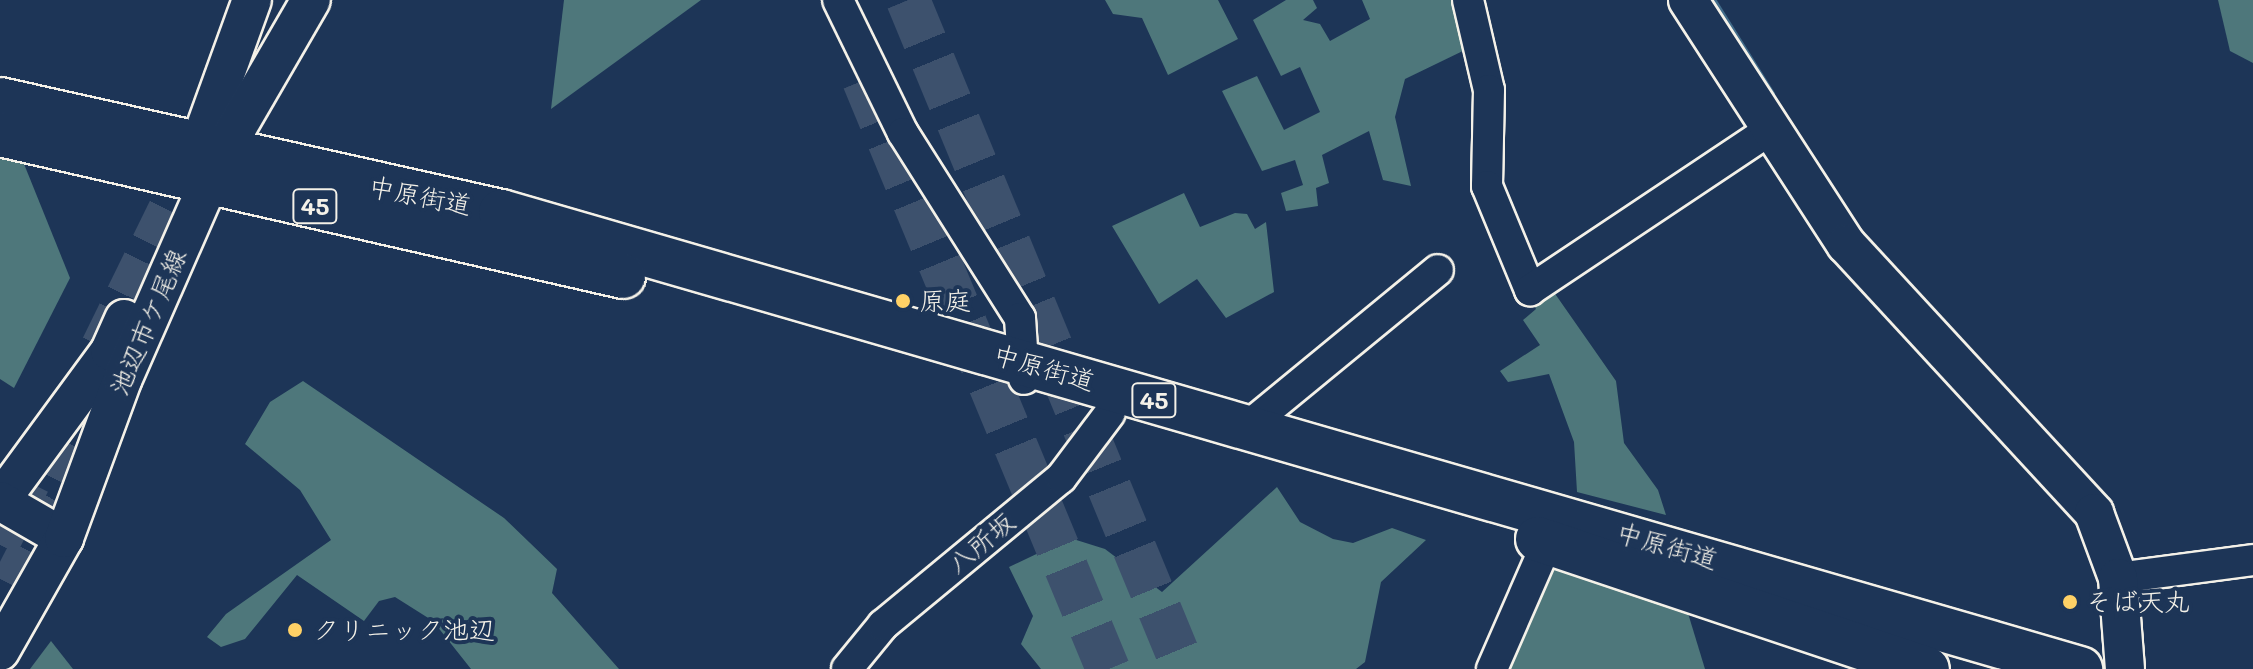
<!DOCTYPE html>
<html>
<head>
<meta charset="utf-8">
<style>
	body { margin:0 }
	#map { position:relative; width:2253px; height:669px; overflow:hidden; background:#1d3557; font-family:Mali,"Klee One",sans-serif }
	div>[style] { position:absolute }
	.green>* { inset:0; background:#4e777b }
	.stream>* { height:8px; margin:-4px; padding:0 4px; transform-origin:4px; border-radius:4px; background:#416b89 }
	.tertiary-tunnel>* { height:38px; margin-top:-19px; transform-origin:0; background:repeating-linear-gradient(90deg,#3d516d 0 38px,transparent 0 57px) }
	.motorway-tunnel>* { height:44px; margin-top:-22px; transform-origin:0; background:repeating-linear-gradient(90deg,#3d516d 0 44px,transparent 0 66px) }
	.roads { filter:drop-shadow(2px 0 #f4f1e8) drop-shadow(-2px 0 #f4f1e8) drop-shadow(0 2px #f4f1e8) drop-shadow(0 -2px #f4f1e8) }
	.minor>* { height:30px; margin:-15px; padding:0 15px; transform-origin:15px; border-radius:15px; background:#1d3557 }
	.tertiary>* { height:38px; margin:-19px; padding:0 19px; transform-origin:19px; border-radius:19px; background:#1d3557 }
	.primary>* { height:44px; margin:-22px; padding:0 22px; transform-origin:22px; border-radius:22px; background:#1d3557 }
	.dots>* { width:22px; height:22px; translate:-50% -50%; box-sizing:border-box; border:4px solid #1d3557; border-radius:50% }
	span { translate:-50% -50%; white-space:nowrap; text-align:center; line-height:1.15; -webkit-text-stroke:8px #1d3557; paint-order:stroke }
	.shield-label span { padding:2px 6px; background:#1d3557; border:2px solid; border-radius:6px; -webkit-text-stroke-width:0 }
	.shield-label { font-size:24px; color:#f4f1e8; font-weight:700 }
	.street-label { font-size:26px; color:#f4f1e8 }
	.poi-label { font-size:26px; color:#f4f1e8 }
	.left { translate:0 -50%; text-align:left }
</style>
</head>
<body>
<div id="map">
	<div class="green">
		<div style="clip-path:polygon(564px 0,701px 0,551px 109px)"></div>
		<div style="clip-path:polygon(1105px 0,1218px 0,1238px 39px,1168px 75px,1142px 18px,1113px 14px)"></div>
		<div style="clip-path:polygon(1286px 0,1313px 0,1317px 8px,1303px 20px,1320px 24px,1330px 41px,1370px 19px,1362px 0,1458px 0,1469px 48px,1405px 79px,1395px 117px,1411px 186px,1383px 180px,1369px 131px,1322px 155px,1329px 183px,1316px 188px,1318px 206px,1286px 211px,1281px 193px,1303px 185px,1295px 160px,1262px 171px,1222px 91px,1257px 76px,1284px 130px,1320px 112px,1300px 67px,1281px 76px,1253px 20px)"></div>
		<div style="clip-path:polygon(2218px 0,2253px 0,2253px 63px,2230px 51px)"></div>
		<div style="clip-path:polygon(0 157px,22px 159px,70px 278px,14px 388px,0 379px)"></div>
		<div style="clip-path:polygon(1184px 193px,1200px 227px,1235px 213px,1247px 214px,1255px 229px,1266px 222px,1274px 292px,1226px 318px,1197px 279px,1159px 304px,1112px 226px)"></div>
		<div style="clip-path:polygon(1551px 288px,1616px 381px,1624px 443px,1658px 490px,1666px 515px,1577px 492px,1574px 442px,1549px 374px,1508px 382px,1500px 371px,1540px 345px,1523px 320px,1536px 309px,1531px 299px)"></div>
		<div style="clip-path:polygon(303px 381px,504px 518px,557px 569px,552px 593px,619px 669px,471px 669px,433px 621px,395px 597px,379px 601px,364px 621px,297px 575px,245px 639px,221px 647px,207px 637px,226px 614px,331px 540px,300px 490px,245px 444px,270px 402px)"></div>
		<div style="clip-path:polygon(1277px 487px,1300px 522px,1333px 539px,1353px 543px,1392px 528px,1426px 540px,1381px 582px,1365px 662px,1356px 669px,1041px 669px,1021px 644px,1033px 616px,1009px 567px,1070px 538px,1105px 549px,1162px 592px)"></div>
		<div style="clip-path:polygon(1549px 567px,1687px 610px,1705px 669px,1500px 669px)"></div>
		<div style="clip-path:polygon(51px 641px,73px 669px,30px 669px)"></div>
	</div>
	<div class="stream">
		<div style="left:1712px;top:0;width:111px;rotate:57.9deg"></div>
	</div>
	<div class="tertiary-tunnel">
		<div style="left:100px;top:346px;width:218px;rotate:-63.9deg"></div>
		<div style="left:0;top:545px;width:69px;rotate:-63.4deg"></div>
		<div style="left:10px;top:584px;width:180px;rotate:-62.9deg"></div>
	</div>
	<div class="motorway-tunnel">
		<div style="left:908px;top:0;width:724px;rotate:67.58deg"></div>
		<div style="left:864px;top:80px;width:638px;rotate:67.5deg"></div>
	</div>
	<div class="roads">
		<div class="minor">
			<div style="left:838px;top:0;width:148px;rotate:64deg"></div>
			<div style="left:903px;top:133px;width:219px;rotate:57.7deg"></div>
			<div style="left:1020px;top:318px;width:61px;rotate:86.2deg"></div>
			<div style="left:1468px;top:0;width:92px;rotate:76.9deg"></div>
			<div style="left:1489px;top:90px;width:96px;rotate:91.2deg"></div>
			<div style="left:1487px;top:186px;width:113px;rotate:67.5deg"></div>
			<div style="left:1530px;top:290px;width:286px;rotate:-33.7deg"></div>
			<div style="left:1247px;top:427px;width:247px;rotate:-39.4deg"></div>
			<div style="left:2118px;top:578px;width:136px;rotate:-7.6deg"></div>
			<div style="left:847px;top:669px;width:57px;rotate:-50.7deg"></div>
			<div style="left:883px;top:625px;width:231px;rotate:-39.6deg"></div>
			<div style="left:1061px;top:478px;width:81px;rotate:-53deg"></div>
			<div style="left:1492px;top:669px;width:140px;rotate:-66.4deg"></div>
		</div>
		<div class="tertiary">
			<div style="left:1688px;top:0;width:291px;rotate:57.1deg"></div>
			<div style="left:1846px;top:244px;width:366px;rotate:47.3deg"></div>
			<div style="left:2094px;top:513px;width:69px;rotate:69.7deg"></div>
			<div style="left:2118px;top:578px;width:91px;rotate:85.6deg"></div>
			<div style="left:190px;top:171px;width:182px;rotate:-70.1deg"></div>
			<div style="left:0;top:501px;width:186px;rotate:-53.7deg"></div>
			<div style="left:110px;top:351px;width:35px;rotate:-66deg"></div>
			<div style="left:0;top:501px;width:74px;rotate:30deg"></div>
			<div style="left:0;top:651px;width:130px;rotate:-60.5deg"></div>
			<div style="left:64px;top:538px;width:171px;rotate:-69.8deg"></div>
			<div style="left:123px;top:378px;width:244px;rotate:-66.3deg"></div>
			<div style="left:221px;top:155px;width:179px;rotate:-59.9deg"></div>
		</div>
		<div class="primary">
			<div style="left:0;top:100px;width:513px;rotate:12.6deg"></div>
			<div style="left:501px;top:212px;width:1644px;rotate:16.14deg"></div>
			<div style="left:0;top:134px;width:639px;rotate:12.84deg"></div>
			<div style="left:1538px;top:539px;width:410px;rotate:18.5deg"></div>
		</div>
	</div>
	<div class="dots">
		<div style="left:903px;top:301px;background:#ffd166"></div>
		<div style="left:2070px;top:602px;background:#ffd166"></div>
		<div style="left:295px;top:630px;background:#ffd166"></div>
	</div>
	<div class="shield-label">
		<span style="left:315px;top:206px">45</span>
		<span style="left:1154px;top:400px">45</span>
	</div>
	<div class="street-label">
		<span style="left:420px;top:196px;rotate:11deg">中原街道</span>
		<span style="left:148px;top:322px;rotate:-67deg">池辺市ケ尾線</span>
		<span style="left:1044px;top:368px;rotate:16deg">中原街道</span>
		<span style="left:981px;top:543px;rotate:-40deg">八所坂</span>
		<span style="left:1667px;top:546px;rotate:16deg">中原街道</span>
	</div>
	<div class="poi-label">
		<span class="left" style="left:919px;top:301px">原庭</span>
		<span class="left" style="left:2086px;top:602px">そば天丸</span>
		<span class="left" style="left:313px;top:630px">クリニック池辺</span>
	</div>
</div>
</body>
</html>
